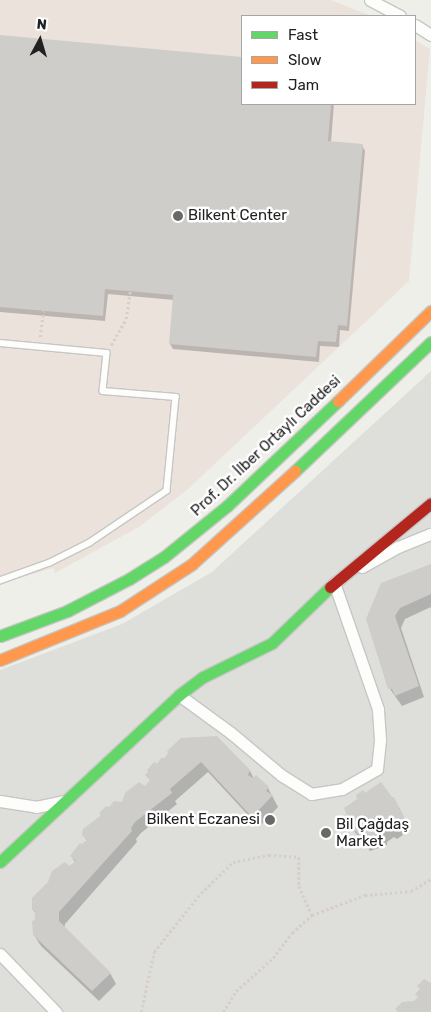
<!DOCTYPE html>
<html>
<head>
<meta charset="utf-8">
<style>
	body { margin:0 }
	#map { position:relative; width:431px; height:1012px; overflow:hidden; background:#efefea; font-family:Rubik,sans-serif }
	div>[style] { position:absolute }
	.residential>* { inset:0; background:#dededb }
	.commercial>* { inset:0; background:#ece2dc }
	.shadow>* { inset:0; background:#0003 }
	.building>* { inset:0; background:#cecdc9 }
	.path>* { height:2.5px; margin-top:-1.25px; transform-origin:0; background:repeating-linear-gradient(90deg,#d7ceca 0 2.5px,transparent 0 5px) }
	.roads { filter:drop-shadow(1px 0 #c6c6c4) drop-shadow(-1px 0 #c6c6c4) drop-shadow(0 1px #c6c6c4) drop-shadow(0 -1px #c6c6c4) }
	.lane>* { height:5.5px; margin:-2.75px; padding:0 2.75px; transform-origin:2.75px; border-radius:2.75px; background:#fdfdfc }
	.street>* { height:11px; margin:-5.5px; padding:0 5.5px; transform-origin:5.5px; border-radius:5.5px; background:#fdfdfc }
	.fast>* { height:11px; margin:-5.5px; padding:0 5.5px; transform-origin:5.5px; border-radius:5.5px; background:#63d668 }
	.slow>* { height:11px; margin:-5.5px; padding:0 5.5px; transform-origin:5.5px; border-radius:5.5px; background:#ff974d }
	.jam>* { height:11px; margin:-5.5px; padding:0 5.5px; transform-origin:5.5px; border-radius:5.5px; background:#b3261e }
	.dots>* { width:14px; height:14px; translate:-50% -50%; box-sizing:border-box; border:2px solid #fff; border-radius:50% }
	span { translate:-50% -50%; white-space:nowrap; text-align:center; line-height:1.15; -webkit-text-stroke:5px #fff; paint-order:stroke }
	.poi-label { font-size:15px; color:#212121 }
	.left { translate:0 -50%; text-align:left }
	.right { translate:-100% -50%; text-align:right }
	.street-label { font-size:15px; color:#212121 }
	.legend { position:absolute; left:241px; top:15px; width:175px; height:90px; box-sizing:border-box; background:#fff; border:1px solid #a6a6a6; margin:0; padding:6px 9px; list-style:none; font-size:15px; color:#212121 }
	.legend li { display:flex; align-items:center; gap:10px; height:25px }
	.legend b { width:25px; border:1px solid #a6a6a6 }
	.north { position:absolute; left:15px; top:15px; width:50px; height:50px; -webkit-text-stroke:4px #fff; paint-order:stroke; rotate:6deg; font-size:14px; font-weight:700; line-height:20px; text-align:center; color:#212121 }
	.north::after { content:''; display:block; margin:auto; width:18px; height:22px; background:#212121; clip-path:polygon(50% 0,100% 100%,50% 72%,0 100%) }
</style>
</head>
<body>
<div id="map">
	<div class="residential">
		<div style="clip-path:polygon(431px 371px,431px 1012px,0 1012px,0 670px,122px 624px,212px 572px)"></div>
	</div>
	<div class="commercial">
		<div style="clip-path:polygon(0 0,331px 0,372px 16px,242px 16px,242px 104px,415px 104px,415px 40px,430px 49px,409px 281px,187px 490px,139px 527px,55px 573px,53px 568px,0 584px)"></div>
	</div>
	<div class="shadow">
		<div style="clip-path:polygon(0 37px,242px 58px,242px 104px,334px 104px,331px 142px,362px 145px,365px 151px,349px 331px,340px 330px,339px 347px,320px 346px,319px 362px,173px 349px,170px 344px,174px 300px,108px 294px,105px 321px,0 312px)"></div>
		<div style="clip-path:polygon(431px 565px,431px 607px,405px 619px,401px 628px,424px 697px,402px 706px,390px 689px,367px 619px)"></div>
		<div style="clip-path:polygon(169px 754px,250px 771px,254px 779px,268px 788px,278px 807px,259px 827px,208px 772px,175px 801px,177px 804px,141px 833px,136px 839px,137px 842px,65px 924px,64px 929px,110px 973px,116px 984px,99px 1001px,41px 946px,34px 935px,36px 915px,33px 909px,75px 862px,71px 856px,74px 851px,87px 841px,84px 835px,109px 808px,123px 803px,145px 788px,151px 782px,147px 775px)"></div>
		<div style="clip-path:polygon(365px 794px,399px 807px,408px 827px,402px 832px,403px 835px,397px 839px,394px 837px,387px 842px,387px 845px,370px 851px,354px 831px)"></div>
	</div>
	<div class="building">
		<div style="clip-path:polygon(0 35px,242px 57px,242px 104px,331px 104px,328px 141px,363px 144px,347px 326px,338px 325px,336px 342px,318px 341px,316px 357px,169px 344px,173px 295px,105px 289px,103px 316px,0 307px)"></div>
		<div style="clip-path:polygon(431px 564px,431px 594px,400px 608px,395px 616px,419px 686px,395px 696px,392px 689px,388px 689px,366px 619px,381px 583px)"></div>
		<div style="clip-path:polygon(217px 736px,250px 770px,248px 775px,253px 778px,256px 775px,269px 787px,266px 791px,273px 795px,252px 817px,201px 762px,170px 789px,172px 793px,135px 822px,131px 828px,132px 831px,59px 912px,59px 921px,111px 973px,92px 991px,33px 935px,32px 921px,35px 920px,35px 911px,32px 910px,32px 898px,48px 882px,52px 871px,65px 862px,69px 866px,76px 861px,70px 856px,80px 843px,82px 844px,87px 840px,82px 835px,83px 829px,100px 816px,100px 812px,106px 806px,109px 807px,114px 801px,122px 802px,125px 793px,139px 782px,145px 786px,150px 780px,145px 775px,148px 772px,147px 770px,154px 762px,157px 764px,161px 758px,165px 758px,168px 753px,167px 751px,181px 738px)"></div>
		<div style="clip-path:polygon(381px 782px,392px 797px,394px 797px,404px 818px,398px 823px,399px 827px,392px 831px,389px 829px,383px 833px,383px 836px,364px 843px,356px 831px,353px 832px,344px 808px,357px 799px,356px 795px,363px 790px,365px 793px)"></div>
		<div style="clip-path:polygon(424px 979px,431px 983px,431px 1012px,398px 1012px,395px 1009px,402px 1002px,414px 1001px,418px 997px,415px 994px,420px 989px,417px 986px)"></div>
	</div>
	<div class="path">
		<div style="left:40px;top:337px;width:26px;rotate:-83deg"></div>
		<div style="left:111px;top:345px;width:30px;rotate:-60deg"></div>
		<div style="left:126px;top:319px;width:28px;rotate:-82deg"></div>
		<div style="left:141px;top:1012px;width:61px;rotate:-77.8deg"></div>
		<div style="left:154px;top:952px;width:75px;rotate:-51.5deg"></div>
		<div style="left:201px;top:893px;width:45px;rotate:-44.1deg"></div>
		<div style="left:233px;top:862px;width:37px;rotate:-11deg"></div>
		<div style="left:269px;top:855px;width:30px;rotate:4deg"></div>
		<div style="left:299px;top:857px;width:29px;rotate:90deg"></div>
		<div style="left:299px;top:886px;width:32px;rotate:66deg"></div>
		<div style="left:223px;top:1012px;width:25px;rotate:-58deg"></div>
		<div style="left:236px;top:991px;width:50px;rotate:-41.7deg"></div>
		<div style="left:273px;top:958px;width:31px;rotate:-53deg"></div>
		<div style="left:292px;top:933px;width:27px;rotate:-42deg"></div>
		<div style="left:312px;top:915px;width:57px;rotate:-20.7deg"></div>
		<div style="left:365px;top:895px;width:46px;rotate:-5deg"></div>
		<div style="left:411px;top:891px;width:23px;rotate:-31deg"></div>
	</div>
	<div class="roads">
		<div class="lane">
			<div style="left:0;top:343px;width:107px;rotate:5.3deg"></div>
			<div style="left:107px;top:353px;width:38px;rotate:96deg"></div>
			<div style="left:103px;top:391px;width:73px;rotate:4.7deg"></div>
			<div style="left:176px;top:397px;width:94px;rotate:95.5deg"></div>
			<div style="left:167px;top:491px;width:93px;rotate:146deg"></div>
			<div style="left:90px;top:543px;width:45px;rotate:153.4deg"></div>
			<div style="left:50px;top:563px;width:53px;rotate:160.2deg"></div>
		</div>
		<div class="street">
			<div style="left:370px;top:0;width:34px;rotate:28deg"></div>
			<div style="left:415px;top:25px;width:19px;rotate:32deg"></div>
			<div style="left:362px;top:567px;width:41px;rotate:-29.1deg"></div>
			<div style="left:398px;top:547px;width:35px;rotate:-22deg"></div>
			<div style="left:179px;top:695px;width:64px;rotate:36.2deg"></div>
			<div style="left:231px;top:733px;width:65px;rotate:40deg"></div>
			<div style="left:281px;top:775px;width:36px;rotate:32deg"></div>
			<div style="left:311px;top:794px;width:31px;rotate:-9deg"></div>
			<div style="left:342px;top:789px;width:40px;rotate:-29.7deg"></div>
			<div style="left:377px;top:769px;width:30px;rotate:-84deg"></div>
			<div style="left:380px;top:739px;width:30px;rotate:-94deg"></div>
			<div style="left:378px;top:709px;width:133px;rotate:-109.2deg"></div>
			<div style="left:334px;top:583px;width:6px;rotate:-31deg"></div>
			<div style="left:0;top:801px;width:36px;rotate:9deg"></div>
			<div style="left:36px;top:807px;width:29px;rotate:-12deg"></div>
			<div style="left:0;top:954px;width:81px;rotate:46deg"></div>
		</div>
		<div class="fast">
			<div style="left:295px;top:471px;width:187px;rotate:-43.5deg"></div>
			<div style="left:0;top:636px;width:72px;rotate:-20.5deg"></div>
			<div style="left:67px;top:611px;width:70px;rotate:-27.3deg"></div>
			<div style="left:129px;top:579px;width:41px;rotate:-32.2deg"></div>
			<div style="left:164px;top:557px;width:81px;rotate:-39deg"></div>
			<div style="left:227px;top:506px;width:153px;rotate:-43.4deg"></div>
			<div style="left:0;top:862px;width:245px;rotate:-43deg"></div>
			<div style="left:179px;top:695px;width:30px;rotate:-37deg"></div>
			<div style="left:203px;top:677px;width:77px;rotate:-26.2deg"></div>
			<div style="left:272px;top:643px;width:81px;rotate:-44deg"></div>
		</div>
		<div class="slow">
			<div style="left:338px;top:401px;width:129px;rotate:-44.1deg"></div>
			<div style="left:0;top:660px;width:130px;rotate:-22.2deg"></div>
			<div style="left:120px;top:611px;width:86px;rotate:-33.1deg"></div>
			<div style="left:192px;top:564px;width:139px;rotate:-42.1deg"></div>
		</div>
		<div class="jam">
			<div style="left:330px;top:587px;width:131px;rotate:-39.7deg"></div>
		</div>
	</div>
	<div class="dots">
		<div style="left:178px;top:216px;background:#696967"></div>
		<div style="left:270px;top:820px;background:#696967"></div>
		<div style="left:326px;top:833px;background:#696967"></div>
	</div>
	<div class="poi-label">
		<span class="left" style="left:188px;top:216px">Bilkent Center</span>
		<span class="right" style="left:260px;top:820px">Bilkent Eczanesi</span>
		<span class="left" style="left:336px;top:833px">Bil Çağdaş<br>Market</span>
	</div>
	<div class="street-label">
		<span style="left:266px;top:446px;rotate:-43deg">Prof. Dr. İlber Ortaylı Caddesi</span>
	</div>
	<ul class="legend">
	<li><b style="height:6px;background:#63d668"></b>Fast</li>
	<li><b style="height:6px;background:#ff974d"></b>Slow</li>
	<li><b style="height:6px;background:#b3261e"></b>Jam</li>
	</ul>
	<div class="north">N</div>
</div>
</body>
</html>
